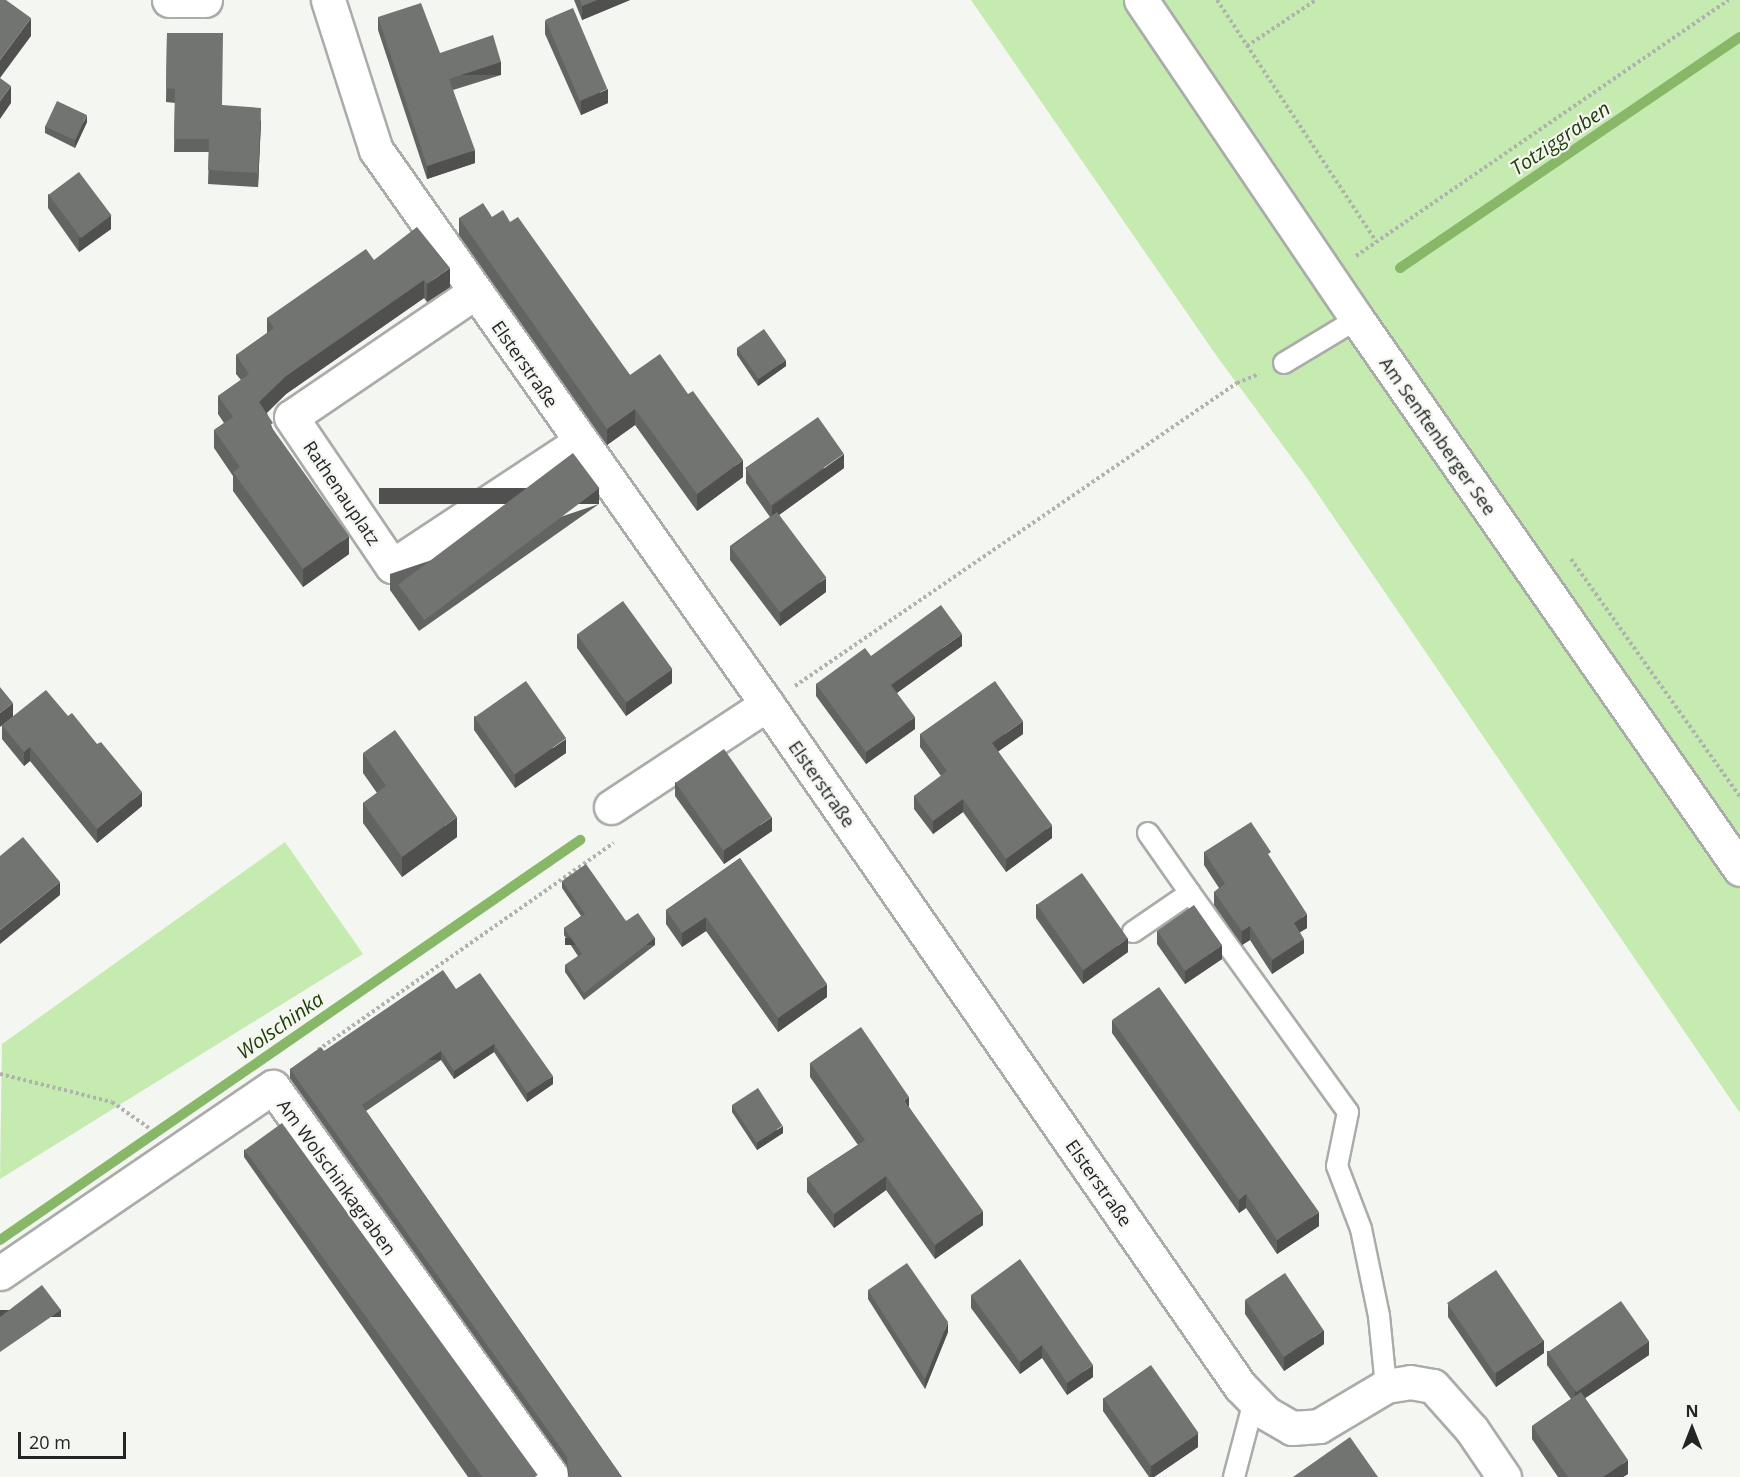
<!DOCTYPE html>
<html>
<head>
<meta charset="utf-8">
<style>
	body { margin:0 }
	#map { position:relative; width:1740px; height:1477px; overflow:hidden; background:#f4f6f2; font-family:"Open Sans",sans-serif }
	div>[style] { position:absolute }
	.green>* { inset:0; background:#c6ebb0 }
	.stream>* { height:10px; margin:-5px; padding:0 5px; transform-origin:5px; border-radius:5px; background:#88b768 }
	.path>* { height:4px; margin-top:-2px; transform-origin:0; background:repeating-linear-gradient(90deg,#b1b2af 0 3px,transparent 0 6px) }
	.roads { filter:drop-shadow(2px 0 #aaaca9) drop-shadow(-2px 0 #aaaca9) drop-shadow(0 2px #aaaca9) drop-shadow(0 -2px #aaaca9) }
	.lane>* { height:20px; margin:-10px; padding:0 10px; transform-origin:10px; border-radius:10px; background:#fff }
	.street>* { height:33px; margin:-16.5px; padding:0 16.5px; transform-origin:16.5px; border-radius:16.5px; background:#fff }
	.secondary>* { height:33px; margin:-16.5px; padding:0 16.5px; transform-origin:16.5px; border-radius:16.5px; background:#fff }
	.wall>* { inset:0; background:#626461 }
	.shaded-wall>* { inset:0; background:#50514f; transform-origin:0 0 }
	.building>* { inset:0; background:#727471; transform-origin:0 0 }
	span { translate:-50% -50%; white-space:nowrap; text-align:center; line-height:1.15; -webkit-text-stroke:4.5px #f4f6f2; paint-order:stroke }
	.street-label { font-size:18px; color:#232423 }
	.water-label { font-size:20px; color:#1f3c02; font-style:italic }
	.north { position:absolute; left:1662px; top:1399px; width:60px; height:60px; -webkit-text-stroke:4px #f4f6f2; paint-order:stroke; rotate:0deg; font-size:16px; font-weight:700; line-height:24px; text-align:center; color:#232423 }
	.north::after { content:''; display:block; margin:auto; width:21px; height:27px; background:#232423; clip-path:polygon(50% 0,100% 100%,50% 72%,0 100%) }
	.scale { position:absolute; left:18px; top:1432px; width:108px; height:27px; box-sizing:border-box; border:3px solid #232423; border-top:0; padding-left:8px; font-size:18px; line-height:21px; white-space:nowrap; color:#232423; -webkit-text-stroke:4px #f4f6f2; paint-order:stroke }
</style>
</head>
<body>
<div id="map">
	<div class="green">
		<div style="clip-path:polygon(971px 0,1740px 0,1740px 1113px,1309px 481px,1216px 355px)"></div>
		<div style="clip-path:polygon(285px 842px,363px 954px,0 1179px,2px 1044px)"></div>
	</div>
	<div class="stream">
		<div style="left:1400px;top:268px;width:411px;rotate:-34.2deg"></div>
		<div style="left:0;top:1240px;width:705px;rotate:-34.59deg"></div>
	</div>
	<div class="path">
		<div style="left:1217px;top:0;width:289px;rotate:56.6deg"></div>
		<div style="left:1247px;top:46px;width:83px;rotate:-33.7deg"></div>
		<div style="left:1356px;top:256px;width:452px;rotate:-34.5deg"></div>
		<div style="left:1571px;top:559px;width:292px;rotate:54.6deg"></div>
		<div style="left:795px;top:686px;width:536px;rotate:-34.43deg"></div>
		<div style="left:1237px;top:383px;width:24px;rotate:-22deg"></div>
		<div style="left:318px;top:1050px;width:361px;rotate:-35deg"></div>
		<div style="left:0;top:1074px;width:115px;rotate:14deg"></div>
		<div style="left:112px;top:1102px;width:45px;rotate:35.1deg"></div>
	</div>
	<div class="roads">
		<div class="lane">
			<div style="left:1284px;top:363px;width:85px;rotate:-31.1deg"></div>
			<div style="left:1148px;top:833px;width:73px;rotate:55deg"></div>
			<div style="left:1133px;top:932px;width:69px;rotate:-34.4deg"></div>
			<div style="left:1190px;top:893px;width:270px;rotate:54.2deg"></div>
			<div style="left:1348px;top:1112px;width:55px;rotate:101.5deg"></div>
			<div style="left:1337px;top:1166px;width:67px;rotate:69.1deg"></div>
			<div style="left:1361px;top:1229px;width:89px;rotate:78.3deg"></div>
			<div style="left:1379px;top:1316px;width:70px;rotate:84.3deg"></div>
			<div style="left:1234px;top:1477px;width:79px;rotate:-75.3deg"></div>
		</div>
		<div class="street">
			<div style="left:169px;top:0;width:36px"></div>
			<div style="left:328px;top:0;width:157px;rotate:72.3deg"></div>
			<div style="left:376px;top:150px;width:678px;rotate:54.79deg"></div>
			<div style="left:767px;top:704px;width:830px;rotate:55.26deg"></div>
			<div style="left:1240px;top:1386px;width:37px;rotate:46deg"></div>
			<div style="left:1266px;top:1413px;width:30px;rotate:30deg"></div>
			<div style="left:1292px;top:1428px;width:27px;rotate:-4deg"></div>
			<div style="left:1319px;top:1426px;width:78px;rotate:-30.8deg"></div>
			<div style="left:1386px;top:1386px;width:24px;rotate:-9deg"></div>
			<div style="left:1410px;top:1382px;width:23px;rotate:10deg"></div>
			<div style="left:1433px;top:1386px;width:59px;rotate:48.4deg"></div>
			<div style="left:1472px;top:1430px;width:57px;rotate:55.8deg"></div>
			<div style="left:475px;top:292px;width:222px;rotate:145.8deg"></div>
			<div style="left:291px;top:417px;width:180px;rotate:55.9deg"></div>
			<div style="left:392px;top:566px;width:225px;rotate:-33.4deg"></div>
			<div style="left:611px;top:807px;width:187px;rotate:-33.4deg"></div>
			<div style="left:0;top:1273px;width:330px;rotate:-34.3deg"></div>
			<div style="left:273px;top:1087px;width:480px;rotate:54.4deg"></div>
		</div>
		<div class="secondary">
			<div style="left:1141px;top:0;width:385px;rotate:55.9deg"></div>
			<div style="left:1357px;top:319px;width:670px;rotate:55.15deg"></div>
		</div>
	</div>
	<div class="wall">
		<div style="clip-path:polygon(574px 0,630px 0,582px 20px)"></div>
		<div style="clip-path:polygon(378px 17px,440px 53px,501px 75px,453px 90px,475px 163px,427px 179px,378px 30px)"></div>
		<div style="clip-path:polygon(545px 20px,608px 103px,581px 115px,545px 34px)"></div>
		<div style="clip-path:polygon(167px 33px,222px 105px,261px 121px,258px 187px,208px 184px,209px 152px,174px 152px,175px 103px,166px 102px)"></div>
		<div style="clip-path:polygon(87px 122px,75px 148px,45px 133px,45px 126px)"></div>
		<div style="clip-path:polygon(48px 194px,111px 229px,79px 252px,48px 208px)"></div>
		<div style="clip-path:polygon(492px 217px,510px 222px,630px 375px,688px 394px,743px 477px,697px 511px,635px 425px,607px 445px,459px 235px,459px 218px)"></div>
		<div style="clip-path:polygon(374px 260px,450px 287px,427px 302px,424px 298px,286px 394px,267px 413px,273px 430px,349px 554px,303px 587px,233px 491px,233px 476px,214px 448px,214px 430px,224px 423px,218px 414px,218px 396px,241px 380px,236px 374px,236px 355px,267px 333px,267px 318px)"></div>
		<div style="clip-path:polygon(737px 348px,786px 366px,758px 386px,737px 355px)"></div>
		<div style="clip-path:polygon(844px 468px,779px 515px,826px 592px,780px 626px,730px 560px,730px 546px,770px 517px,746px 483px,746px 469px)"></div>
		<div style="clip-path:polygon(599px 504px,419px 631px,390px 590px,390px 574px)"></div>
		<div style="clip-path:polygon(577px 634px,672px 683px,626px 716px,577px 648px)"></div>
		<div style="clip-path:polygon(962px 646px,897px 693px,915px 729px,866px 764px,816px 696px,816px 684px,871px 656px)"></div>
		<div style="clip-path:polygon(474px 716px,566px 753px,515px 788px,474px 730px)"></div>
		<div style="clip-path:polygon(13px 717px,142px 806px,97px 843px,30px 761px,24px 766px,2px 739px,2px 725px)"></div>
		<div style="clip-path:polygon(920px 734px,1023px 734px,998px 751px,1052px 838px,1006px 872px,963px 812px,933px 834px,914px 809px,914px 796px,941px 776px,920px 747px)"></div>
		<div style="clip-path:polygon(363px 753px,457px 837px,402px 877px,363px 823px,363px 803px,377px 793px,363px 773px)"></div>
		<div style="clip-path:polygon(675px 782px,772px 831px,724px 864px,675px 796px)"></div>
		<div style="clip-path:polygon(1204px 852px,1271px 859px,1307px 928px,1300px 932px,1304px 953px,1272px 974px,1250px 940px,1242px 945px,1214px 905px,1214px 892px,1219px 888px,1204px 865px)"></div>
		<div style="clip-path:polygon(740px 858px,827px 997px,778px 1032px,706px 931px,682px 947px,666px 924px,666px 910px)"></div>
		<div style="clip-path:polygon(562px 881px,626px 921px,655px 945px,584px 1000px,565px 972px,565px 965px,578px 956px,564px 935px,564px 928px,581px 916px,562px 888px)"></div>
		<div style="clip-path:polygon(1036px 904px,1128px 952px,1083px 984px,1036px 918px)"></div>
		<div style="clip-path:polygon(1157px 931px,1222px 959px,1185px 984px,1157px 944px)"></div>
		<div style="clip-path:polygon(456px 989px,553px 1084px,527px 1102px,494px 1052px,454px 1079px,441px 1060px,366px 1111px,622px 1477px,568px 1476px,567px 1466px,290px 1078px,290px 1069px,324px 1051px)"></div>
		<div style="clip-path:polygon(1112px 1020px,1319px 1226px,1277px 1254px,1246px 1208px,1239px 1213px,1112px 1033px)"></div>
		<div style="clip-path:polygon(810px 1063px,909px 1107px,983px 1225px,935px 1259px,886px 1190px,834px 1228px,807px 1192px,807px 1178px,858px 1145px,810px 1077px)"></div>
		<div style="clip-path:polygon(732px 1105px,783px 1133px,757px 1150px,732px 1112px)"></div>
		<div style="clip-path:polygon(244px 1149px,535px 1477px,468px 1477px,244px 1157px)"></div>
		<div style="clip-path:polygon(868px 1290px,948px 1332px,925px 1389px,868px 1299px)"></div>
		<div style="clip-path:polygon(971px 1295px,1093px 1377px,1067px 1395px,1042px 1358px,1020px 1374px,971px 1308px)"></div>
		<div style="clip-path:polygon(1245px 1300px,1324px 1344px,1284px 1371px,1245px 1314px)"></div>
		<div style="clip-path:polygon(1448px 1304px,1544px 1353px,1496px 1387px,1448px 1317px)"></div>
		<div style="clip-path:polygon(1547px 1351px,1649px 1355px,1585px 1398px,1628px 1474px,1623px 1477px,1558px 1477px,1532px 1439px,1532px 1426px,1571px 1399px,1547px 1365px)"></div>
		<div style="clip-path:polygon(1103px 1398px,1198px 1447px,1154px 1477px,1149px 1477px,1103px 1411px)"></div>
	</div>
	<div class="shaded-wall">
		<div style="clip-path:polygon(597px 0,630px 0,582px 20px,582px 6px)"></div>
		<div style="clip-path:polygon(31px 18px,31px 36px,0 78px,0 60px)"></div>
		<div style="left:501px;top:62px;width:13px;height:55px;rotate:90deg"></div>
		<div style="clip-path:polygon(11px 86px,11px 103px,0 119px,0 101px)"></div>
		<div style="clip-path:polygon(608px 89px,608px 103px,581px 115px,581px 101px)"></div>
		<div style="clip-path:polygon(261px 108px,261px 121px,258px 187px,258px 173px)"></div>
		<div style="clip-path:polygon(87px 115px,87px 122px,75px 148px,75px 141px)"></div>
		<div style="clip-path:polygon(475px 150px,475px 163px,427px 179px,427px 166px)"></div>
		<div style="clip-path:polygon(111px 215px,111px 229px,79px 252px,79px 238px)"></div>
		<div style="clip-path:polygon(450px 268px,450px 287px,427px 302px,427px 284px)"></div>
		<div style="clip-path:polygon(424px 280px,424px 298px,286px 394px,259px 420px,259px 402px,286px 376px)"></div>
		<div style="clip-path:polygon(786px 360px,786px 366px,758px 386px,758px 379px)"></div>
		<div style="clip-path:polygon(635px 409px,635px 425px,607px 445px,607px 429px)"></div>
		<div style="clip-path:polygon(844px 454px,844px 468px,772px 520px,772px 506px)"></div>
		<div style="clip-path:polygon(743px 460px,743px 477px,697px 511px,697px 494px)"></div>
		<div style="left:599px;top:488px;width:16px;height:220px;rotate:90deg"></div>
		<div style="clip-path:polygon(349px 536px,349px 554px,303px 587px,303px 569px)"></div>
		<div style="clip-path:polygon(826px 578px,826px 592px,780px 626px,780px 612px)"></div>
		<div style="clip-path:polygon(962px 634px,962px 646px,891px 697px,891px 685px)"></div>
		<div style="clip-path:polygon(672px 669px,672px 683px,626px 716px,626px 702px)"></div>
		<div style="clip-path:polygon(13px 703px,13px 717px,0 727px,0 713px)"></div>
		<div style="clip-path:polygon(915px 717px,915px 729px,866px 764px,866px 752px)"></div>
		<div style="clip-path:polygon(1023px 721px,1023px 734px,992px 756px,992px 743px)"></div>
		<div style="clip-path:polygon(566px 739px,566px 753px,515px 788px,515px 774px)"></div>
		<div style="clip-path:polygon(30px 747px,30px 761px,24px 766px,24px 752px)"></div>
		<div style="clip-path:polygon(142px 792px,142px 806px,97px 843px,97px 829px)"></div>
		<div style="clip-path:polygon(963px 799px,963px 812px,933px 834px,933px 821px)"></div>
		<div style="clip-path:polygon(457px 817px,457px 837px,402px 877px,402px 857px)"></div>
		<div style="clip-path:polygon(772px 817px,772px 831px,724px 864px,724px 850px)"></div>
		<div style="clip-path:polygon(1052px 825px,1052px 838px,1006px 872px,1006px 859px)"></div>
		<div style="clip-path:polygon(60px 882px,60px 895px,0 944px,0 930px)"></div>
		<div style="clip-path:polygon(1307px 914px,1307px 928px,1294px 936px,1294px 923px)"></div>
		<div style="clip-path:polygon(706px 917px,706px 931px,682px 947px,682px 933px)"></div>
		<div style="clip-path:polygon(1250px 926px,1250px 940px,1242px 945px,1242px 931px)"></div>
		<div style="left:655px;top:938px;width:7px;height:90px;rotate:90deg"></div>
		<div style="clip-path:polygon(1128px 938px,1128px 952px,1083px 984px,1083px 971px)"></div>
		<div style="clip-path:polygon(1304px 939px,1304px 953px,1272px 974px,1272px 960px)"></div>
		<div style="clip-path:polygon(1222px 945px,1222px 959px,1185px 984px,1185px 971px)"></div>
		<div style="clip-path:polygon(827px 984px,827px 997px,778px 1032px,778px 1018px)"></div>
		<div style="clip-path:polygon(494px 1044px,494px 1052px,454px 1079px,454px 1071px)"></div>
		<div style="left:441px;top:1051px;width:9px;height:96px;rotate:90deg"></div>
		<div style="clip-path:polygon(553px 1076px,553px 1084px,527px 1102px,527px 1093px)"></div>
		<div style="clip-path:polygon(909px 1097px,909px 1110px,904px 1100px)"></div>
		<div style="clip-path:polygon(783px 1126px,783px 1133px,757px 1150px,757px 1143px)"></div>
		<div style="clip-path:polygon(886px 1176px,886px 1190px,834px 1228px,834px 1214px)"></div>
		<div style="clip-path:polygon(1246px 1194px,1246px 1208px,1239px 1213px,1239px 1200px)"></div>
		<div style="clip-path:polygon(983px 1211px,983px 1225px,935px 1259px,935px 1245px)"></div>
		<div style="clip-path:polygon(1319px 1212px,1319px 1226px,1277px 1254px,1277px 1240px)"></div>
		<div style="left:61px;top:1310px;width:7px;height:74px;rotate:90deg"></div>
		<div style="clip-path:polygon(948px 1322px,948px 1332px,925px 1389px,925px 1379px)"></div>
		<div style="clip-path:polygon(1324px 1330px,1324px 1344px,1284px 1371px,1284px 1357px)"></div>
		<div style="clip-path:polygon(1544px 1340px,1544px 1353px,1496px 1387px,1496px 1373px)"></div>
		<div style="clip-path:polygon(1649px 1341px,1649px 1355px,1575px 1405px,1575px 1391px)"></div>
		<div style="clip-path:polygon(1042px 1345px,1042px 1358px,1020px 1374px,1020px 1362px)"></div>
		<div style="clip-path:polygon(1093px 1365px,1093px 1377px,1067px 1395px,1067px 1383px)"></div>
		<div style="clip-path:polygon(1198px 1433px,1198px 1447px,1154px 1477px,1151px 1477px,1151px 1466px)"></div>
		<div style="clip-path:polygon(1628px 1460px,1628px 1474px,1623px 1477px,1603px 1477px)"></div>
	</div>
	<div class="building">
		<div style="clip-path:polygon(0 0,6px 0,31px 18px,0 60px)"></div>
		<div style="clip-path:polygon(580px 0,597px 0,582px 6px)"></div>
		<div style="clip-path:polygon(421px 3px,440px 53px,493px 35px,501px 62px,449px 79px,475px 150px,427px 166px,378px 17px)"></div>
		<div style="left:573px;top:8px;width:88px;height:30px;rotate:67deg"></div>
		<div style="clip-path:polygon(167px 33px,223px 33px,222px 105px,261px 108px,258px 173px,208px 170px,209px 139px,174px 139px,175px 89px,166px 88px)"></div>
		<div style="clip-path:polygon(0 78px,11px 86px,0 101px)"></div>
		<div style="left:57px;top:101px;width:33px;height:28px;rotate:25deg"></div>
		<div style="left:79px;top:172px;width:54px;height:38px;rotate:53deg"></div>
		<div style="clip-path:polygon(483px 203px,492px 217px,503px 210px,510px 222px,518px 217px,630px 375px,660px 354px,688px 394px,693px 391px,743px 460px,697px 494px,635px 409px,607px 429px,459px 218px)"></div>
		<div style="clip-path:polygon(417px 227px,450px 268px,427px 284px,424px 280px,286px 376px,259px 402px,273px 423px,270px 425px,349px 536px,303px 569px,233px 472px,240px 467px,214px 430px,233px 417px,218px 396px,249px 374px,236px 355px,274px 328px,267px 318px,366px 249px,374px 260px)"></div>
		<div style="left:764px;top:329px;width:38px;height:33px;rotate:55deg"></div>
		<div style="left:818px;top:417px;width:45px;height:89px;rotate:55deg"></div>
		<div style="left:573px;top:453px;width:44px;height:219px;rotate:53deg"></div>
		<div style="left:777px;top:512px;width:82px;height:58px;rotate:53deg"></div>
		<div style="left:623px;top:601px;width:84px;height:57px;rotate:54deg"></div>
		<div style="clip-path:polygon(941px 605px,962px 634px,891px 685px,915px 717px,866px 752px,816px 684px,865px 648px,871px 656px)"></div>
		<div style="left:526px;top:681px;width:70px;height:63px;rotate:55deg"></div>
		<div style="clip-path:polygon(995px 681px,1023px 721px,992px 743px,1052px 825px,1006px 859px,963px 799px,933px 821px,914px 796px,947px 771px,920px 734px)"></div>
		<div style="clip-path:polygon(0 687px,13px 703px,0 713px)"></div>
		<div style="clip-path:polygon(46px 690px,68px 716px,72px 713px,97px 744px,101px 742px,142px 792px,97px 829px,30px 747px,24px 752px,2px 725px)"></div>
		<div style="clip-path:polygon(395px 730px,457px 817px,402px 857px,363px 803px,386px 786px,363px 753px)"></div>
		<div style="left:724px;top:749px;width:83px;height:59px;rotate:55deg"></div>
		<div style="clip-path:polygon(1251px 822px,1271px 852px,1268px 854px,1307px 914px,1294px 923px,1304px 939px,1272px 960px,1250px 926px,1242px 931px,1214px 892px,1225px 884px,1204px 852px)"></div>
		<div style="clip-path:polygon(23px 837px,60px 882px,0 930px,0 856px)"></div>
		<div style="clip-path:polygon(740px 858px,827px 984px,778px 1018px,706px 917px,682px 933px,666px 910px)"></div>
		<div style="clip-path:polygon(586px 864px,626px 921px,638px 913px,655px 938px,584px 993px,565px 965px,582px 954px,564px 928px,585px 914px,562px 881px)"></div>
		<div style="left:1082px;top:873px;width:80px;height:55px;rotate:55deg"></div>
		<div style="left:1194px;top:905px;width:49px;height:45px;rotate:55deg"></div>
		<div style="clip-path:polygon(443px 970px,456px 989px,480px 973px,553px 1076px,527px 1093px,494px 1044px,454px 1071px,441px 1051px,362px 1105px,622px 1477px,567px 1477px,569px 1476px,567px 1457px,290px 1069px,321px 1047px,324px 1051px)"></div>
		<div style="clip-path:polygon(1159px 987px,1319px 1212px,1277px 1240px,1246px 1194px,1239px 1200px,1112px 1020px)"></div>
		<div style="clip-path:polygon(861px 1027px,909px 1097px,904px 1100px,983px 1211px,935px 1245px,886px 1176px,834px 1214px,807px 1178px,865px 1140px,810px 1063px)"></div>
		<div style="left:758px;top:1088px;width:45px;height:31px;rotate:57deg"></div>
		<div style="left:282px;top:1123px;width:435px;height:46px;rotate:54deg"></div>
		<div style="clip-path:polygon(1020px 1259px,1093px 1365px,1067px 1383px,1042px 1345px,1020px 1362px,971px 1295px)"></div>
		<div style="clip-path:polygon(907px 1263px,948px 1322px,925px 1379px,868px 1290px)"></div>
		<div style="left:1496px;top:1270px;width:85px;height:59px;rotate:56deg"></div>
		<div style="left:1285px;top:1273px;width:69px;height:48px;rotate:56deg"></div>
		<div style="clip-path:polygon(42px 1285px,61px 1310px,0 1352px,0 1317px)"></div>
		<div style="left:1621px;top:1301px;width:49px;height:89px;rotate:55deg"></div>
		<div style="left:1151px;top:1365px;width:83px;height:58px;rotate:55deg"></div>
		<div style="clip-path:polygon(1581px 1392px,1628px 1460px,1603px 1477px,1568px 1477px,1532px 1426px)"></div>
		<div style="clip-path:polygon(1350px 1437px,1378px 1477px,1293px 1477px)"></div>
	</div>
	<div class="street-label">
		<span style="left:525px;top:364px;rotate:55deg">Elsterstraße</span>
		<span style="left:1438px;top:436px;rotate:55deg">Am Senftenberger See</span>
		<span style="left:342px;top:493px;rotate:56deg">Rathenauplatz</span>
		<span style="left:822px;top:784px;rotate:55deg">Elsterstraße</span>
		<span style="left:337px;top:1177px;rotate:54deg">Am Wolschinkagraben</span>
		<span style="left:1099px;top:1183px;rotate:55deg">Elsterstraße</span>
	</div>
	<div class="water-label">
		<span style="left:1560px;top:138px;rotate:-34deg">Totziggraben</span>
		<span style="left:280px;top:1025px;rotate:-35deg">Wolschinka</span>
	</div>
	<div class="north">N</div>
	<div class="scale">20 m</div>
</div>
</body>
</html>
